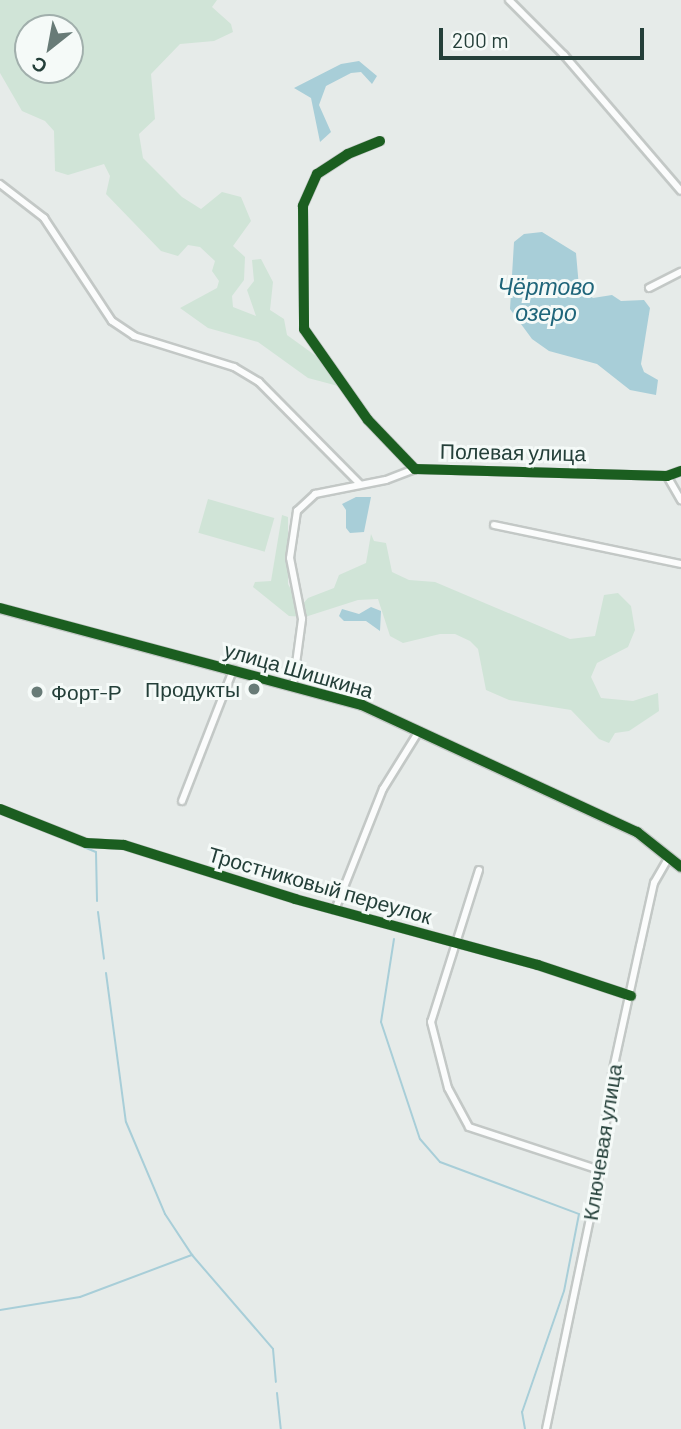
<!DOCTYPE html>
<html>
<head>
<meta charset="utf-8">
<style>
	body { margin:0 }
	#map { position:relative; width:681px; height:1429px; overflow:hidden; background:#e6ebe9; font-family:Barlow,sans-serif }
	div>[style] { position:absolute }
	.green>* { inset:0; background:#d0e4d7; transform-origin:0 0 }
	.water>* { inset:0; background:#a8ced8 }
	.stream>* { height:2px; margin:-1px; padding:0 1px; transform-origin:1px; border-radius:1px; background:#a8ced8 }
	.roads { filter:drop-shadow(2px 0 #c3c8c6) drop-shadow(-2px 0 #c3c8c6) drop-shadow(0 2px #c3c8c6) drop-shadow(0 -2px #c3c8c6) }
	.minor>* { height:6px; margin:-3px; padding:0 3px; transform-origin:3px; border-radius:3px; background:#fbfcfc }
	.tertiary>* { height:7px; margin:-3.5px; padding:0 3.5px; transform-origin:3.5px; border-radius:3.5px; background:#fbfcfc }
	.cycleway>* { height:10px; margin:-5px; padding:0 5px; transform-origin:5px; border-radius:5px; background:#1b5e20 }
	.dots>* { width:19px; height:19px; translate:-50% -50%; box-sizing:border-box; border:4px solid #f5faf8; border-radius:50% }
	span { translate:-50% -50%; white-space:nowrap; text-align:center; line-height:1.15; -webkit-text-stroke:6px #f5faf8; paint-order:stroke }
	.street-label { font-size:21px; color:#243f39 }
	.poi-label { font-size:21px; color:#243f39 }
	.right { translate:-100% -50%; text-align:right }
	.left { translate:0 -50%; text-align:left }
	.water-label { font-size:23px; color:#1f657a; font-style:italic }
	.north { position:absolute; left:14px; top:14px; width:70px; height:70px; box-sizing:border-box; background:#f5faf8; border:2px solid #a1afac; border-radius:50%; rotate:211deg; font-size:19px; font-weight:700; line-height:28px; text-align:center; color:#243f39 }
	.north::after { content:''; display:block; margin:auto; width:24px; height:32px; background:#687b77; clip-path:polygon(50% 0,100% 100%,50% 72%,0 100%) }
	.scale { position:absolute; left:439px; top:28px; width:205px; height:32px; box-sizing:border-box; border:4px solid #243f39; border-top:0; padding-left:9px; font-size:21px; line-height:24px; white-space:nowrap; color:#243f39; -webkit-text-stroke:5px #f5faf8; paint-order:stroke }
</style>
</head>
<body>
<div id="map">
	<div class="green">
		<div style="clip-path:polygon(evenodd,0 0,217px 0,212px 7px,231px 24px,233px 32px,214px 41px,180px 44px,151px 74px,155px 119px,139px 134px,143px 158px,182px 197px,201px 209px,222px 192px,241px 197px,251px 221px,233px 246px,245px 257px,244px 280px,232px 296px,233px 307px,256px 316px,247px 290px,254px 281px,252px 260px,261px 259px,273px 282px,270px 310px,284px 319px,287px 335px,323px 361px,342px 387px,308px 378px,258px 342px,208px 328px,180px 308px,217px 288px,219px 281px,212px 271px,215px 261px,200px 247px,188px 245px,178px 256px,161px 251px,106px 194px,110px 176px,104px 164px,68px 175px,55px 171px,54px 131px,45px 121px,22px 111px,0 73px,0 0,28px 28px,70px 28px,70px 70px,28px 70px,28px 28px)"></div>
		<div style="left:208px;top:499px;width:69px;height:35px;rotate:16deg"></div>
		<div style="clip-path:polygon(282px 515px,288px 517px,288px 584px,300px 607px,308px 598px,334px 588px,339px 575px,366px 563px,371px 534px,374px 541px,386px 543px,392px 572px,409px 580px,435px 582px,570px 639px,595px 636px,604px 595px,618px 593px,631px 606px,635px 630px,628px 647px,597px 663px,591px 677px,601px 698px,633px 701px,658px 693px,659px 711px,629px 731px,615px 733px,609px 743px,599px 739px,571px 710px,509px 700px,486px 690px,478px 649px,470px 641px,455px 634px,440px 634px,403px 643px,390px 636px,378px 599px,358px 600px,305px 617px,289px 616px,253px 587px,255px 582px,271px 581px)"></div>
	</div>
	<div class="water">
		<div style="clip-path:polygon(359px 61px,377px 76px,372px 84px,361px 72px,351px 73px,326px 86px,319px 105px,331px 132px,320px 142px,311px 98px,294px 88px,341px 64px)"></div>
		<div style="clip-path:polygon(542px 232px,576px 253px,579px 287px,593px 298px,612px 295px,621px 301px,644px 300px,650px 308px,641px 364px,644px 372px,658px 380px,656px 395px,630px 390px,597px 364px,549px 351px,532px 339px,510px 309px,514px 242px,524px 234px)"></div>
		<div style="clip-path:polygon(356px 497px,371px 497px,364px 532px,350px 533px,346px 528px,346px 510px,342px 504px)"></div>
		<div style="clip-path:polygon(371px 607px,381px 611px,380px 631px,366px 621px,344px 621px,339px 616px,342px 609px,359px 614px)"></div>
	</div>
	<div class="stream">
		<div style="left:9px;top:816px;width:94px;rotate:22.5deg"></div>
		<div style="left:96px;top:852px;width:49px;rotate:88.8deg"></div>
		<div style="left:98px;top:912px;width:47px;rotate:82.7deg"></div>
		<div style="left:394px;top:939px;width:84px;rotate:98.9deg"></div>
		<div style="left:381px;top:1022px;width:123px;rotate:71.6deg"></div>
		<div style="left:420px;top:1139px;width:30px;rotate:49deg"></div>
		<div style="left:440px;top:1162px;width:148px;rotate:20.5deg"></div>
		<div style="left:579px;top:1214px;width:78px;rotate:101deg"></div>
		<div style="left:564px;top:1291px;width:128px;rotate:109.1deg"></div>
		<div style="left:522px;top:1412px;width:17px;rotate:80deg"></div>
		<div style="left:106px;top:973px;width:150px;rotate:82.4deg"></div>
		<div style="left:126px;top:1122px;width:100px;rotate:67deg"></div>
		<div style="left:165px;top:1214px;width:49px;rotate:56.6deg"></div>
		<div style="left:192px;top:1255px;width:124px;rotate:49.2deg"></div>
		<div style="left:273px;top:1349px;width:33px;rotate:85deg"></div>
		<div style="left:0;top:1310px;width:81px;rotate:-9.2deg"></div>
		<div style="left:80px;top:1297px;width:120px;rotate:-20.6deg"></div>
		<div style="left:277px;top:1393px;width:36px;rotate:84deg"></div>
	</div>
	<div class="roads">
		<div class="minor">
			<div style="left:509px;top:0;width:78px;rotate:45deg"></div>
			<div style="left:564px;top:55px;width:179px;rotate:49.3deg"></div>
			<div style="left:380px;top:141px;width:35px;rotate:158deg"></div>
			<div style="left:348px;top:154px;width:37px;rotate:147deg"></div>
			<div style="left:317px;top:174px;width:35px;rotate:114deg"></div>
			<div style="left:303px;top:206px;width:123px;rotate:89.5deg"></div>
			<div style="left:304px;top:329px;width:111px;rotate:54.9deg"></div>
			<div style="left:368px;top:420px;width:68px;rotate:46.2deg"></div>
			<div style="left:415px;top:469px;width:252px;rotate:1.6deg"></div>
			<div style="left:667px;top:476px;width:15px;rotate:-20deg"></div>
			<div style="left:0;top:184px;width:56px;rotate:37.7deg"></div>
			<div style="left:44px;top:218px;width:123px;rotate:56.6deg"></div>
			<div style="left:112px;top:321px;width:27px;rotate:34deg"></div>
			<div style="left:134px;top:336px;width:105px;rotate:17.2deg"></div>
			<div style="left:234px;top:367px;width:29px;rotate:31deg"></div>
			<div style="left:259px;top:382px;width:144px;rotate:45.3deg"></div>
			<div style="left:649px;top:288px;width:36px;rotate:-27deg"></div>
			<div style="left:667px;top:476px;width:28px;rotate:60deg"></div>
			<div style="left:494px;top:525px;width:191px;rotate:11.8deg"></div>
			<div style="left:293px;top:686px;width:68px;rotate:-82.3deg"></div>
			<div style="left:302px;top:619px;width:62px;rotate:-101.1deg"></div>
			<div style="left:290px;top:558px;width:48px;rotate:-81.5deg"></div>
			<div style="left:297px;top:511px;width:25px;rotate:-43deg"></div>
			<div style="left:315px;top:494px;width:72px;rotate:-11.2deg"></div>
			<div style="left:386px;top:480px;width:31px;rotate:-21deg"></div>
			<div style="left:182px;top:801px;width:141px;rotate:-68.7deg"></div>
			<div style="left:0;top:809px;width:92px;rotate:21.6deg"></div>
			<div style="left:86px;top:843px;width:38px;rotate:3deg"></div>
			<div style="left:124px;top:845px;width:179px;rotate:17.5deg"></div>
			<div style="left:295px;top:899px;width:252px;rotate:15.2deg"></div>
			<div style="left:538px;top:965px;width:98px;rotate:18.4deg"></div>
			<div style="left:479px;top:870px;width:159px;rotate:107.5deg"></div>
			<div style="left:431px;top:1022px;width:68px;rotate:75.6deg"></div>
			<div style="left:448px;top:1088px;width:44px;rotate:61.7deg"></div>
			<div style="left:469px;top:1127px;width:138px;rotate:18.2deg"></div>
			<div style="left:335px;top:910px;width:130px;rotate:-68.4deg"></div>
			<div style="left:383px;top:789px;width:68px;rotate:-58.2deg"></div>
			<div style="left:546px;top:1429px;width:265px;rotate:-78.2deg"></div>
			<div style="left:600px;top:1170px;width:97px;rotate:-82.9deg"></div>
			<div style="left:612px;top:1074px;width:131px;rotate:-77.7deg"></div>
			<div style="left:640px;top:946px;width:65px;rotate:-77.5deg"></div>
			<div style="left:654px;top:883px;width:28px;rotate:-60deg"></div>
		</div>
		<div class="tertiary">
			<div style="left:0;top:608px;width:375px;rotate:15deg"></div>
			<div style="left:362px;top:705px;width:303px;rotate:24.8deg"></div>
			<div style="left:637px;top:832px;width:56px;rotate:38.5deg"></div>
		</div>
	</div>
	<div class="cycleway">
		<div style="left:380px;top:141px;width:35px;rotate:158deg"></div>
		<div style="left:348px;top:154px;width:37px;rotate:147deg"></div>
		<div style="left:317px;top:174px;width:35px;rotate:114deg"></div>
		<div style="left:303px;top:206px;width:123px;rotate:89.5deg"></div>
		<div style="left:304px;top:329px;width:111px;rotate:54.9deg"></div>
		<div style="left:368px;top:420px;width:68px;rotate:46.2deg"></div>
		<div style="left:415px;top:469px;width:252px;rotate:1.6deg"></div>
		<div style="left:667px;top:476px;width:15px;rotate:-20deg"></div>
		<div style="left:0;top:608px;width:375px;rotate:15deg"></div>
		<div style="left:362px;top:705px;width:303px;rotate:24.8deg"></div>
		<div style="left:637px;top:832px;width:56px;rotate:38.5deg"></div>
		<div style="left:0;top:809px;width:92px;rotate:21.6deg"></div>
		<div style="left:86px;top:843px;width:38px;rotate:3deg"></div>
		<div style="left:124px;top:845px;width:179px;rotate:17.5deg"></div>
		<div style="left:295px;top:899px;width:252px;rotate:15.2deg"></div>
		<div style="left:538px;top:965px;width:98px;rotate:18.4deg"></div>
	</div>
	<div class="dots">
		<div style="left:254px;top:689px;background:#687b77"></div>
		<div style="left:37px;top:692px;background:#687b77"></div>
	</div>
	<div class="street-label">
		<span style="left:513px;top:452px;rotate:1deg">Полевая улица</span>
		<span style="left:299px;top:670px;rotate:16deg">улица Шишкина</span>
		<span style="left:320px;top:885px;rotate:16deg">Тростниковый переулок</span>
		<span style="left:602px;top:1142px;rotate:-81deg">Ключевая улица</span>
	</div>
	<div class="poi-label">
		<span class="right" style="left:240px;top:689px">Продукты</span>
		<span class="left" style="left:51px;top:692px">Форт-Р</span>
	</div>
	<div class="water-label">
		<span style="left:546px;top:299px">Чёртово<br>озеро</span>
	</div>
	<div class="north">С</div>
	<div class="scale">200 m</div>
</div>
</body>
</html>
